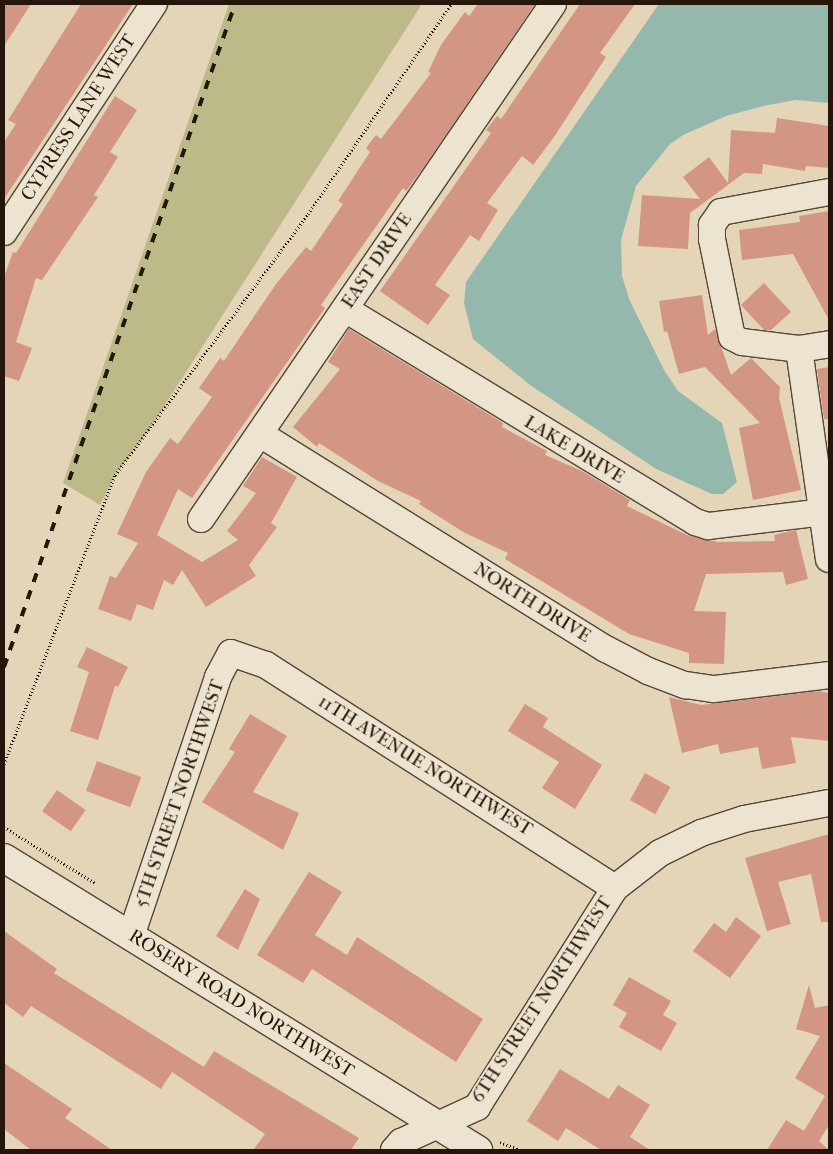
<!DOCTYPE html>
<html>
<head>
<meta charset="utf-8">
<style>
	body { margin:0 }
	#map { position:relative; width:833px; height:1154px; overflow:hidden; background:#e4d4b8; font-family:"IM FELL French Canon",serif }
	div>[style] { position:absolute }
	.green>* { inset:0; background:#bcba89 }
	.water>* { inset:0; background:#95b8ad }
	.building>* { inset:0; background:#d49684; transform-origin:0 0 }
	.path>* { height:3px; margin-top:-1.5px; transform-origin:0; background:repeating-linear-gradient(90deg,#241709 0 1px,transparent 0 3.5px) }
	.roads { filter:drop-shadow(1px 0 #544635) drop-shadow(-1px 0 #544635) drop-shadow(0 1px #544635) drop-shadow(0 -1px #544635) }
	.minor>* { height:26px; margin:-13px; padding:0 13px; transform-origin:13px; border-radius:13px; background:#ede3d1 }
	.tertiary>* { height:28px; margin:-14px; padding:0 14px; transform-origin:14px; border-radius:14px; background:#ede3d1 }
	.rail>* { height:4px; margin-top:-2px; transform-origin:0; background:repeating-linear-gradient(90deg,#241709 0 9px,transparent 0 18px) }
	span { translate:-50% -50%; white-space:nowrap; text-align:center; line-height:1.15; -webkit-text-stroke:4px #ede3d1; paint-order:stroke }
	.street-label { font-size:19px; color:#241709 }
	.frame { position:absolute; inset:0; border:5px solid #241709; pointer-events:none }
</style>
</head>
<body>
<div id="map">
	<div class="green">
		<div style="clip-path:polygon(229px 4px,422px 4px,149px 430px,115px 475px,100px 505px,63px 483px)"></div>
	</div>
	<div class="water">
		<div style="clip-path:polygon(659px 4px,829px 4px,829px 103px,796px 100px,768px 105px,726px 116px,683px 135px,670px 144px,636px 186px,621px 240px,622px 276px,629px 299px,664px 370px,678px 391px,722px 423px,737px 482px,723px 494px,712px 494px,656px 469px,530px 385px,473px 339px,464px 303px,466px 282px)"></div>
	</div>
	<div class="building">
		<div style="clip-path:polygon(4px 4px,31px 4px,4px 46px)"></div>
		<div style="clip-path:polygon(81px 4px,133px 4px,4px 199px,4px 142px,16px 124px,8px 120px)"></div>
		<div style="clip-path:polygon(478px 4px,535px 4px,426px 164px,406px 191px,403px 188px,321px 305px,325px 308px,192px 498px,178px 489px,157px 535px,202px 562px,238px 540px,227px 531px,256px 493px,243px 486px,262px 457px,297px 477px,271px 523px,277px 527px,249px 565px,256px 576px,206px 607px,182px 570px,173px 585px,164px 580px,153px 610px,137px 604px,131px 621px,98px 609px,110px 576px,116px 578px,138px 543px,117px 534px,146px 472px,170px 438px,178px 444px,212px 397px,199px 388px,220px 358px,224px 361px,276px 284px,306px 247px,311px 251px,343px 204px,338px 201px,370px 152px,366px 148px,376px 135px,381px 139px,431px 73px,428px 72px,441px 45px,465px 12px,469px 16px)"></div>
		<div style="clip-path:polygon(580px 4px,635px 4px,600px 53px,606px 57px,554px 137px,533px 165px,522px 156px,487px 203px,498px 210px,479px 241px,470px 235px,435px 285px,450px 295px,428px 325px,380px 291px,491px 133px,486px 130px,497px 116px,501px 119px)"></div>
		<div style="clip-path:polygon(115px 96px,137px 110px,110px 152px,118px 157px,94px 195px,98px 197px,42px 280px,36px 278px,16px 342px,32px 348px,19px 381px,4px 376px,4px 277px,13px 252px,16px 253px)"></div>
		<div style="clip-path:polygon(777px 118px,829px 126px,829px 168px,806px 166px,805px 171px,763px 164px,762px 174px,744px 173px,690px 213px,688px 249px,638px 246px,642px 195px,700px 199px,683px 177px,709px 157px,728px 183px,731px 130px,775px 133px)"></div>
		<div style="clip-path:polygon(829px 211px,829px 320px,793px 254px,742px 260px,739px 230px,800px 222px,799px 216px)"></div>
		<div style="clip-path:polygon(764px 283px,791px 312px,771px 330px,764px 330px,741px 305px)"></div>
		<div style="clip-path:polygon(702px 295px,708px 335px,715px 329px,731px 375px,751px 358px,780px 387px,779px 398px,801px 490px,753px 500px,739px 428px,760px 423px,705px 367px,679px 374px,667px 331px,664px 332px,659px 301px)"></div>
		<div style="clip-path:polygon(349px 329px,503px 423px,502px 427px,547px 451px,545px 455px,582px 471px,630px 500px,627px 506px,687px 535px,718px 542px,775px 541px,774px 535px,796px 530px,808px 579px,786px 585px,783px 572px,706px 574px,694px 611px,726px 612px,724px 664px,689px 663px,689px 653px,629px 634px,505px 559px,508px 553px,465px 533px,419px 504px,421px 501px,378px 481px,319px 443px,317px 447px,293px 427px,340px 369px,328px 362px)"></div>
		<div style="clip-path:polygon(829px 367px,829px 419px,824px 419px,817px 369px)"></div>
		<div style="clip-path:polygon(87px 647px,128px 667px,118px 687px,115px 686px,98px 740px,70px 731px,89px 672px,77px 667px)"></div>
		<div style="clip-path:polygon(818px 691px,829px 693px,829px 741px,791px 737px,796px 763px,762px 769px,758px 747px,720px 754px,718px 744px,682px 753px,669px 697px,701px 705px)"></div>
		<div style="clip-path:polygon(525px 704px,548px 718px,543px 727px,602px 765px,575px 809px,542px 788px,559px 762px,508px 731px)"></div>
		<div style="clip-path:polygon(250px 714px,287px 736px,253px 792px,299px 813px,283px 850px,202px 802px,235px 752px,229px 749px)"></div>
		<div style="left:97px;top:761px;width:47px;height:32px;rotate:20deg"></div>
		<div style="left:645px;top:773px;width:29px;height:31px;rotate:29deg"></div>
		<div style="left:57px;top:790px;width:35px;height:26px;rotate:35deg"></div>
		<div style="clip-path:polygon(829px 834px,829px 922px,821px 922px,811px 874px,778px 882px,791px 924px,767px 931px,745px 858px)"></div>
		<div style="clip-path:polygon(309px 872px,342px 892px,315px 935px,347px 955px,357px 937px,483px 1019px,456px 1062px,312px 969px,303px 983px,257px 955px)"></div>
		<div style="clip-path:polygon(245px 889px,260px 899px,238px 950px,216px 936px)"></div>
		<div style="clip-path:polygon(736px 917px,761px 936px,730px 978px,693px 951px,714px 923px,726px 932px)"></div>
		<div style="clip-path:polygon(4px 931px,57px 969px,54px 973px,204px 1067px,214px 1051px,359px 1138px,351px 1150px,253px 1150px,265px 1134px,172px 1072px,161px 1089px,31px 1006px,23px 1017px,4px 1003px)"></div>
		<div style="clip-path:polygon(629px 977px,671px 1001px,663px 1015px,677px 1023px,661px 1051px,619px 1027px,627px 1013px,613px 1005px)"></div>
		<div style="clip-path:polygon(809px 985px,815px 1008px,829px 1005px,829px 1125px,819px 1141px,829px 1150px,767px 1150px,786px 1120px,804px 1131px,825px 1096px,795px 1078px,820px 1036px,796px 1029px)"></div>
		<div style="clip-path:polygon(4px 1063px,72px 1109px,65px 1118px,112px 1150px,31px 1150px,4px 1129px)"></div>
		<div style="clip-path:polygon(560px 1069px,609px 1099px,618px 1085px,650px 1105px,630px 1137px,650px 1150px,601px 1150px,566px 1128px,558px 1141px,527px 1121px)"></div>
	</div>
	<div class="path">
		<div style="left:4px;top:764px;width:310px;rotate:-69deg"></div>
		<div style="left:115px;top:475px;width:325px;rotate:-53.5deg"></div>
		<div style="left:308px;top:214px;width:254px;rotate:-55.7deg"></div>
		<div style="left:4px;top:827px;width:107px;rotate:31.6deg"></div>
		<div style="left:500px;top:1142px;width:22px;rotate:22deg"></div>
	</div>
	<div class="roads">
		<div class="minor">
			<div style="left:829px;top:192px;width:110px;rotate:169.5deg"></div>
			<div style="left:721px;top:212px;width:16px;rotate:125deg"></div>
			<div style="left:712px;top:225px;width:14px;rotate:90deg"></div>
			<div style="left:712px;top:239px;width:100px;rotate:78.5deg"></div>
			<div style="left:732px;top:337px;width:11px;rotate:27deg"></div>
			<div style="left:742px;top:342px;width:57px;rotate:7deg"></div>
			<div style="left:799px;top:349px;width:30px;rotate:-9deg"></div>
			<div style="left:4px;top:232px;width:273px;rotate:-56.7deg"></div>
			<div style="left:345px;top:309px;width:410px;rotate:31.3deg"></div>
			<div style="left:695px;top:522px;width:14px;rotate:17deg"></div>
			<div style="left:708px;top:526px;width:116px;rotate:-6.9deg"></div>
			<div style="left:799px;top:349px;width:212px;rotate:81.9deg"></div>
			<div style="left:260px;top:434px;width:407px;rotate:31.9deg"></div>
			<div style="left:606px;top:649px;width:47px;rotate:27.6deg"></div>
			<div style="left:648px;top:671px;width:40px;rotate:21deg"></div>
			<div style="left:685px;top:685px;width:29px;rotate:8deg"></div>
			<div style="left:714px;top:689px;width:116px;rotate:-6.9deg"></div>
			<div style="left:201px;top:519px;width:624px;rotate:-55.65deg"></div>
			<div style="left:131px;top:936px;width:273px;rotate:-71.4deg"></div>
			<div style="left:218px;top:677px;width:27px;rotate:-62deg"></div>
			<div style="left:231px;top:653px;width:37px;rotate:19deg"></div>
			<div style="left:266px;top:665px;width:414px;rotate:32.6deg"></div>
			<div style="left:394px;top:1150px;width:11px;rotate:-49deg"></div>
			<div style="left:401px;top:1142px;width:84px;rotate:-24.7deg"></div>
			<div style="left:477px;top:1107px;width:259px;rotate:-57.8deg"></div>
			<div style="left:615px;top:888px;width:57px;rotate:-37.9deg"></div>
			<div style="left:660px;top:853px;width:46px;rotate:-26deg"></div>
			<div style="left:701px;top:833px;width:45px;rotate:-18deg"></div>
			<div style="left:744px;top:819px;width:86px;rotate:-10.7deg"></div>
		</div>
		<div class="tertiary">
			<div style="left:4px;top:858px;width:557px;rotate:31.63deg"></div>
		</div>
	</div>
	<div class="rail">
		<div style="left:4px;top:667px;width:702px;rotate:-70.79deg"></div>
	</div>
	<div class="street-label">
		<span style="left:79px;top:118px;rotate:-57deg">CYPRESS LANE WEST</span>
		<span style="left:377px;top:261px;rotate:-56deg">EAST DRIVE</span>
		<span style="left:574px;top:450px;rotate:31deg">LAKE DRIVE</span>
		<span style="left:532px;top:603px;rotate:32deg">NORTH DRIVE</span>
		<span style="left:425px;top:766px;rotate:32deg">11TH AVENUE NORTHWEST</span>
		<span style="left:180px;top:794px;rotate:-71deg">5TH STREET NORTHWEST</span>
		<span style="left:542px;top:1000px;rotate:-57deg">6TH STREET NORTHWEST</span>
		<span style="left:241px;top:1004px;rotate:32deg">ROSERY ROAD NORTHWEST</span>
	</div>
	<div class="frame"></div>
</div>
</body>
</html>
